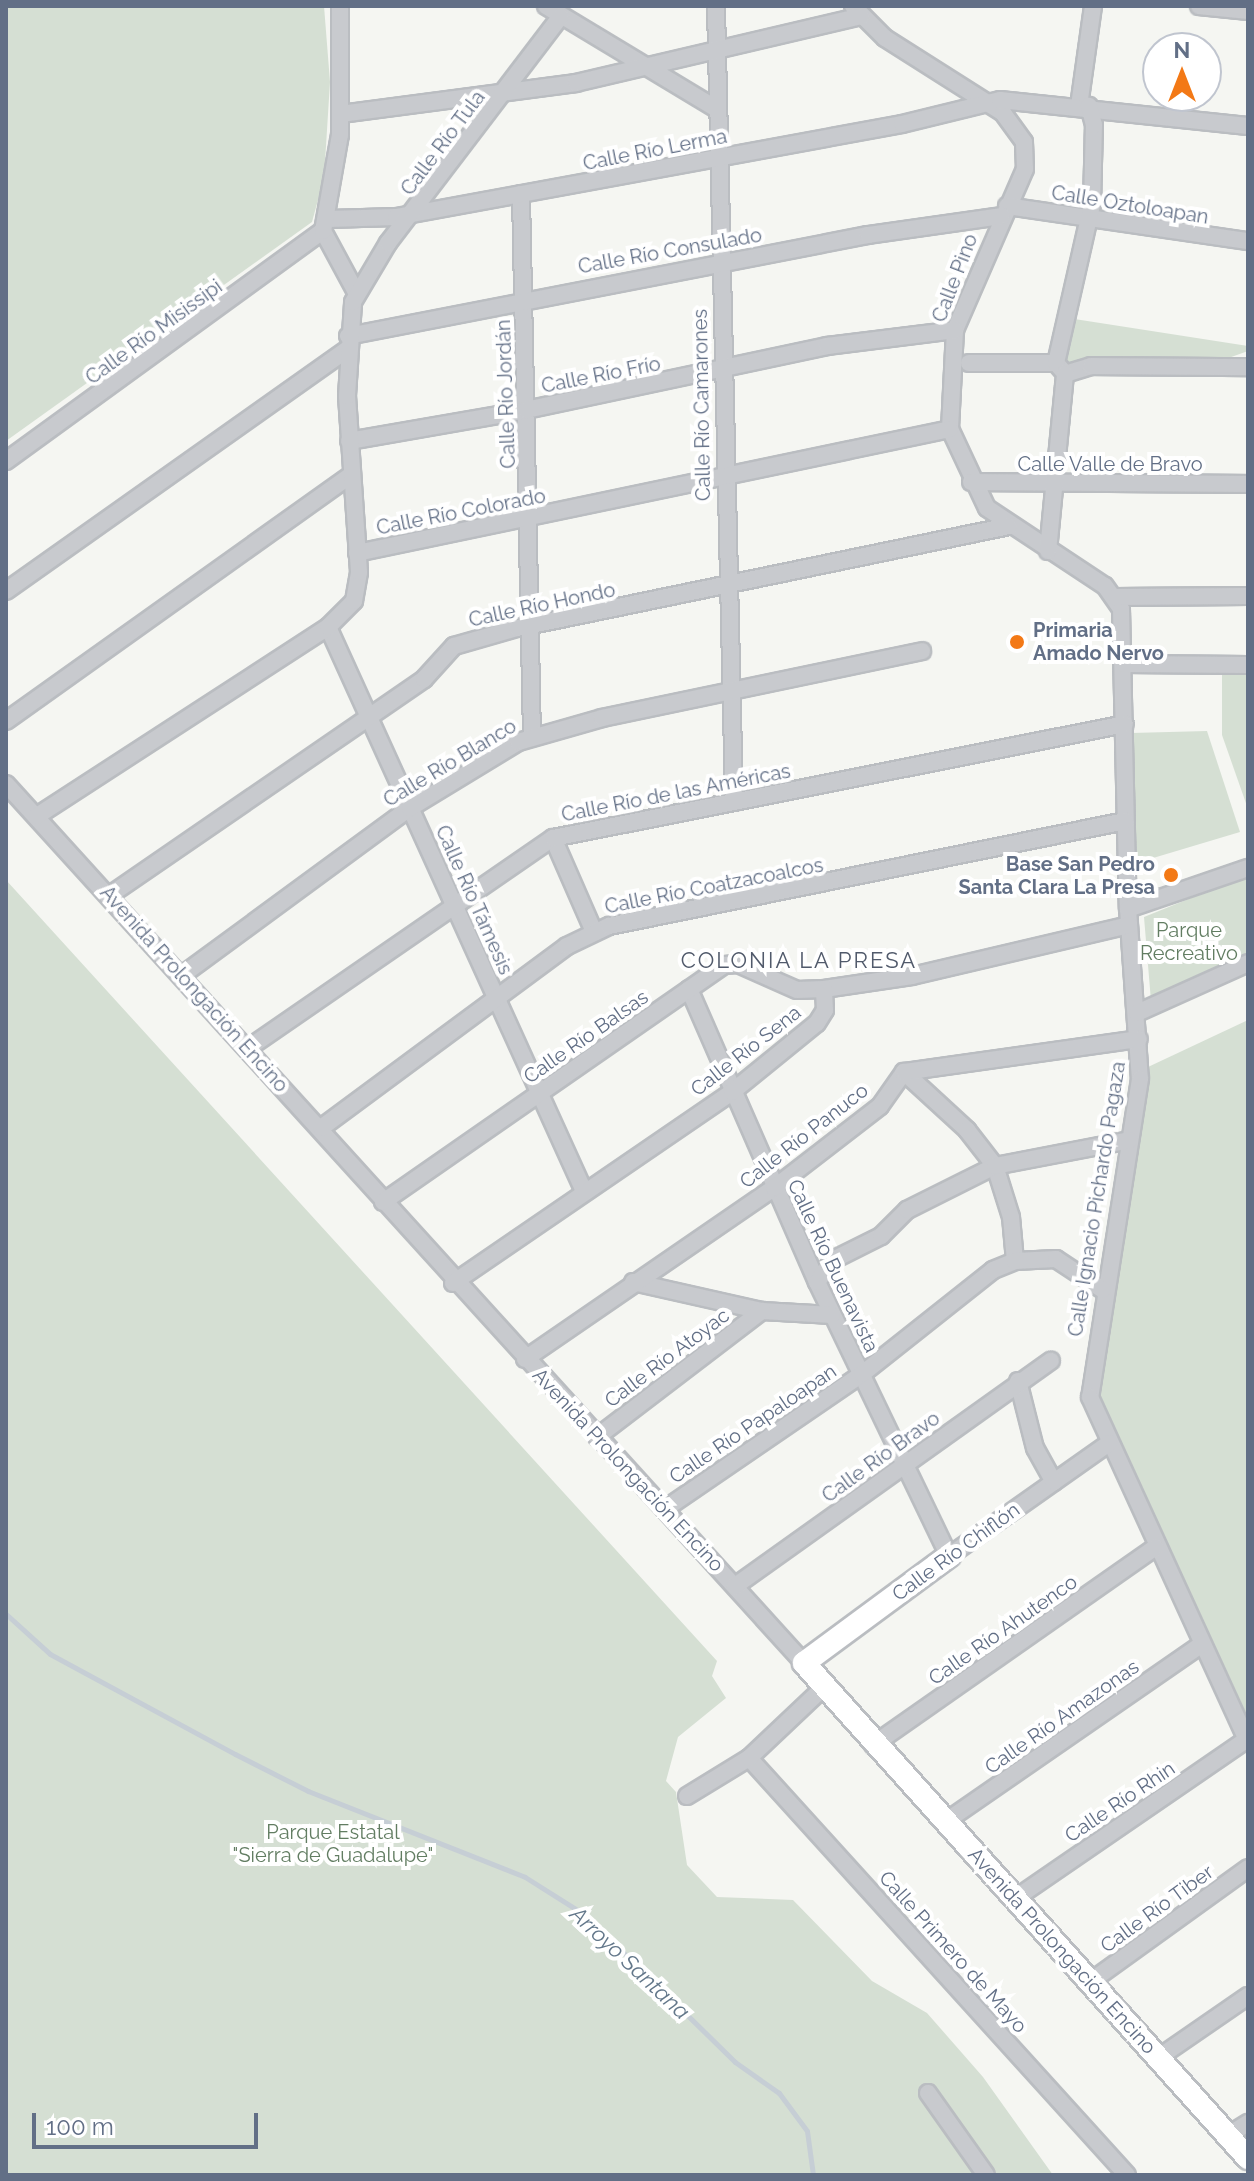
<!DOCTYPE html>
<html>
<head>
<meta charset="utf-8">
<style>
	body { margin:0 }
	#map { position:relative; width:1254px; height:2181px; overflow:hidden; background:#f5f6f2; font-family:Raleway,sans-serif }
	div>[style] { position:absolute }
	.green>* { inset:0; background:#d5dfd3 }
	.stream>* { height:5px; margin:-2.5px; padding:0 2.5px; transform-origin:2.5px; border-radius:2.5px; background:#c6ced5 }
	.roads { filter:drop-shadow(2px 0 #babdc1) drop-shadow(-2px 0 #babdc1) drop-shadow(0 2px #babdc1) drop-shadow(0 -2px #babdc1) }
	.minor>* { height:16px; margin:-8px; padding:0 8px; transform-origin:8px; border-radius:8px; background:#c8cace }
	.major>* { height:22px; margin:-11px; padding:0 11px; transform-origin:11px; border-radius:11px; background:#fff }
	.dots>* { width:22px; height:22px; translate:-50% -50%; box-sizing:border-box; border:4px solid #fff; border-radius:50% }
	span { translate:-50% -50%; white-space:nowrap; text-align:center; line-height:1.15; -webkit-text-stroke:8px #fff; paint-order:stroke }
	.street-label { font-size:20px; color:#626f86 }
	.poi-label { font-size:20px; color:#626f86; font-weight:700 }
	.left { translate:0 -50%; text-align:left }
	.right { translate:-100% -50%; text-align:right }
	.park-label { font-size:20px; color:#627d62 }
	.neighbourhood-label { font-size:22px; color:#515a6b; letter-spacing:2px }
	.water-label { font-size:22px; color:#63778a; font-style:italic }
	.frame { position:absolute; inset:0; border:8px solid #626f86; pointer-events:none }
	.north { position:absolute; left:1142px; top:32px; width:80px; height:80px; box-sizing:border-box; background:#fff; border:2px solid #c0c5cf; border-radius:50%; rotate:0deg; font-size:22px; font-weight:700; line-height:32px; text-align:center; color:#626f86 }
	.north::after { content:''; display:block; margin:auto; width:28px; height:36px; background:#f37916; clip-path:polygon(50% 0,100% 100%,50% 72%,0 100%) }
	.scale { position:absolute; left:32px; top:2113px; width:226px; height:36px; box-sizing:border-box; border:4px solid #626f86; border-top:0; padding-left:10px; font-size:24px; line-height:28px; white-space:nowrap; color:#626f86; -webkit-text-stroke:6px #fff; paint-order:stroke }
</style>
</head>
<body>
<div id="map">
	<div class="green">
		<div style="clip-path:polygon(6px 6px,324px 6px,330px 82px,324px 178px,312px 222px,6px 441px)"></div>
		<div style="clip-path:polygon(1068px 318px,1248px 346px,1248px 351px,1209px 365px,1051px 368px)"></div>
		<div style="clip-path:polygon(1222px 674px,1248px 674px,1248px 809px,1222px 735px)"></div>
		<div style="clip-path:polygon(1207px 731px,1240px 832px,1133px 864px,1131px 733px)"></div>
		<div style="clip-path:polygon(1248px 875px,1248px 958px,1151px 1001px,1144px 917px)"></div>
		<div style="clip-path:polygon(6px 880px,717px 1661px,712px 1676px,726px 1698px,678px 1737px,666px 1781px,676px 1792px,687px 1865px,717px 1897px,793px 1900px,872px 1981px,927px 2013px,983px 2077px,1053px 2175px,6px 2175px)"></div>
		<div style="clip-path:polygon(1248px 1020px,1248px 1717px,1097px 1397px,1148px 1067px)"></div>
	</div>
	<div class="stream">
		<div style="left:6px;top:1614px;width:59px;rotate:42.3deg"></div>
		<div style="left:50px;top:1654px;width:210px;rotate:28.4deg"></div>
		<div style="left:235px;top:1754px;width:82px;rotate:26.9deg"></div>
		<div style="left:308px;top:1791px;width:233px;rotate:21.6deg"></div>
		<div style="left:525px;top:1877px;width:71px;rotate:32.3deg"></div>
		<div style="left:585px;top:1915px;width:210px;rotate:44.4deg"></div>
		<div style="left:735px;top:2062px;width:54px;rotate:35.2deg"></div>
		<div style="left:779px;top:2093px;width:47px;rotate:53.6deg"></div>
		<div style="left:807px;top:2131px;width:44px;rotate:82.2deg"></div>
	</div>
	<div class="roads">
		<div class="minor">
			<div style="left:546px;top:6px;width:197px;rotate:31.1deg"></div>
			<div style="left:716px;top:6px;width:796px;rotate:88.7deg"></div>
			<div style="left:853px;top:6px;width:45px;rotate:45deg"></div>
			<div style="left:885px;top:38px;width:140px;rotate:32.4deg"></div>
			<div style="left:1003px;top:113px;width:36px;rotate:54deg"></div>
			<div style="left:1024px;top:142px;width:27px;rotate:88deg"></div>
			<div style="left:1025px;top:169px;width:176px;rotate:113.5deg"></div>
			<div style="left:955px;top:330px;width:99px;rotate:92.9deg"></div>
			<div style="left:950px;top:429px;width:87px;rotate:64.9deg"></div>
			<div style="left:987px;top:508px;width:141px;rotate:33.5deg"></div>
			<div style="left:1105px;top:586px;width:28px;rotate:55deg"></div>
			<div style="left:1121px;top:609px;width:300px;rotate:88.7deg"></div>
			<div style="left:1128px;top:909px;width:170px;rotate:86deg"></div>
			<div style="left:1140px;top:1079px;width:322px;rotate:98.9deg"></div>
			<div style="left:1090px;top:1397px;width:379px;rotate:65.4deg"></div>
			<div style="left:1199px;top:6px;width:49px;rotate:5.8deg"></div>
			<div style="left:1079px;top:106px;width:101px;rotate:-82deg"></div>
			<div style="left:341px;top:114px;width:237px;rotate:-7.5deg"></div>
			<div style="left:576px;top:83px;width:293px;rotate:-13.2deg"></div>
			<div style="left:521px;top:194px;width:543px;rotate:88.84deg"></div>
			<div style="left:1007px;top:206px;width:244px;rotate:8.3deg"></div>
			<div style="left:328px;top:219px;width:68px;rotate:-1.7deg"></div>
			<div style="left:396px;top:217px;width:514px;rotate:-10.41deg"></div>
			<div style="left:902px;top:124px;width:101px;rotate:-13.8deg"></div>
			<div style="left:1000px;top:100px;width:249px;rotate:6deg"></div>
			<div style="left:323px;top:231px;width:69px;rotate:61.6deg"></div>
			<div style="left:348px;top:336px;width:530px;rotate:-10.99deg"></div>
			<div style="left:868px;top:235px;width:135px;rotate:-8.1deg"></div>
			<div style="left:969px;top:363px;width:87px"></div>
			<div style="left:1056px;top:363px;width:9px;rotate:49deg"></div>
			<div style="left:1056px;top:363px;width:162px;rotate:-77.2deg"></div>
			<div style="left:1092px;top:205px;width:80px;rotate:-88.6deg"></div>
			<div style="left:1094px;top:125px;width:20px;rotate:-105deg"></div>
			<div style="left:1065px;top:374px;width:27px;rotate:-17deg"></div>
			<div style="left:1091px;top:366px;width:157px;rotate:0.4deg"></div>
			<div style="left:349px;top:441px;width:180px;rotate:-9.9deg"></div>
			<div style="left:526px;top:410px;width:308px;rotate:-12deg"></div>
			<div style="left:827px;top:346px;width:129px;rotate:-7.1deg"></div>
			<div style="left:6px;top:461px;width:392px;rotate:-36deg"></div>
			<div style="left:323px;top:231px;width:97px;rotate:-80deg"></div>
			<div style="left:340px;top:135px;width:129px;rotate:-90deg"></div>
			<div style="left:971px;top:482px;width:277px;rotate:0.4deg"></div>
			<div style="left:1048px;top:551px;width:178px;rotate:-84.5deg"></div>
			<div style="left:357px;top:553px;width:606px;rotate:-11.81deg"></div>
			<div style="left:6px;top:591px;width:419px;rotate:-35.3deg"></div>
			<div style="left:1116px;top:597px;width:132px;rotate:-0.4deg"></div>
			<div style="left:328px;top:627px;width:617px;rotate:65.59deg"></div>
			<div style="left:1124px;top:664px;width:124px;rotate:0.5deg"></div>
			<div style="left:6px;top:721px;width:422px;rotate:-35.5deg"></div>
			<div style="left:6px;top:784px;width:1187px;rotate:47.77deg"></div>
			<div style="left:37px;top:816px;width:347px;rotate:-33deg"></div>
			<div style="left:328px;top:627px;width:37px;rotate:-45deg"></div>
			<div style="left:354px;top:601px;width:29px;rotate:-80deg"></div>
			<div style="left:359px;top:572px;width:176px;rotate:-93.9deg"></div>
			<div style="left:347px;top:396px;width:94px;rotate:-86.3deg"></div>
			<div style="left:353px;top:302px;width:69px;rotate:-59.3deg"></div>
			<div style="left:388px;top:243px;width:285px;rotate:-52.7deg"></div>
			<div style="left:553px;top:838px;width:103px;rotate:66.4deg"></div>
			<div style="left:110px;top:895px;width:381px;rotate:-34.5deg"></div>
			<div style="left:424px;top:679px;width:45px;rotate:-47.7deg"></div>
			<div style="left:454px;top:646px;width:66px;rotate:-15.9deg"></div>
			<div style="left:517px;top:628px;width:502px;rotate:-11.71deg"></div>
			<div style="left:1128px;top:909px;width:127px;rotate:-18.9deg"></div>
			<div style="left:181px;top:976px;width:284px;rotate:-36.3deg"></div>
			<div style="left:410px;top:808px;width:127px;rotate:-31.4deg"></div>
			<div style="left:518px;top:742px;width:87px;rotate:-15.9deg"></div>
			<div style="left:602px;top:718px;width:327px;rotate:-11.8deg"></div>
			<div style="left:689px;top:989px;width:320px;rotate:66.4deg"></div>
			<div style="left:817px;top:1282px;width:304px;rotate:64.3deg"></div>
			<div style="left:949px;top:1556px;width:196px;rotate:-35.2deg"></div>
			<div style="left:1137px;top:1013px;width:122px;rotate:-24.2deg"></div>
			<div style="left:247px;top:1049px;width:372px;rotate:-34.6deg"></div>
			<div style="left:553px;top:838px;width:583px;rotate:-11.27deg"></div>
			<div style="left:904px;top:1072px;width:86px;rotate:42.6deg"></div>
			<div style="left:967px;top:1130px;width:46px;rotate:52.1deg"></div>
			<div style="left:995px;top:1166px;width:53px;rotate:72.6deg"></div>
			<div style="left:1011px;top:1217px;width:44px;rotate:84.8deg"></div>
			<div style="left:321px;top:1128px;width:306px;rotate:-36.5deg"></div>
			<div style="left:567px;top:946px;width:47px;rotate:-25.5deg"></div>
			<div style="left:609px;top:926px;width:527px;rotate:-11.5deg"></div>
			<div style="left:383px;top:1202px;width:415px;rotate:-34.8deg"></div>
			<div style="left:724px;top:965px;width:14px;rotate:-4deg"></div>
			<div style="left:738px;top:964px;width:64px;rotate:23.8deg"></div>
			<div style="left:797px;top:990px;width:27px;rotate:-2deg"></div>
			<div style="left:824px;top:989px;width:89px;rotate:-8.4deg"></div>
			<div style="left:912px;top:976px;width:223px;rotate:-13.2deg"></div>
			<div style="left:633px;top:1282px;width:132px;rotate:12.7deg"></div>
			<div style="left:762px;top:1311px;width:70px;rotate:3.3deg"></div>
			<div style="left:817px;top:1282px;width:27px;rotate:-54deg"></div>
			<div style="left:833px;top:1260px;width:54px;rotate:-26.6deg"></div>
			<div style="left:881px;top:1236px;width:37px;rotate:-45deg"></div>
			<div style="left:907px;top:1210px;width:98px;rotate:-26.6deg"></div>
			<div style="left:995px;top:1166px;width:137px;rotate:-10.9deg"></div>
			<div style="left:453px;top:1283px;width:338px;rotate:-34.4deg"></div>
			<div style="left:732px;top:1092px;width:109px;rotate:-39.1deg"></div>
			<div style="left:817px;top:1023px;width:15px;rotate:-58deg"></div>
			<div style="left:825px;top:1010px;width:21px;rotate:-93deg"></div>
			<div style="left:525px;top:1359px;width:302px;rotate:-34.5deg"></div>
			<div style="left:774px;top:1188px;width:134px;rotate:-37.7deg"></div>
			<div style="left:880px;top:1106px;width:42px;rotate:-54.8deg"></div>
			<div style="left:904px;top:1072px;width:237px;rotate:-8deg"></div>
			<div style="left:1018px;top:1381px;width:69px;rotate:75.8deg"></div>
			<div style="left:1035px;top:1448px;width:39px;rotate:61deg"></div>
			<div style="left:597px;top:1437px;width:208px;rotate:-37.4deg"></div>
			<div style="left:665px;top:1509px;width:239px;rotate:-34.4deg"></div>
			<div style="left:862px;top:1374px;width:167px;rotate:-38.4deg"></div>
			<div style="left:993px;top:1270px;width:24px;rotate:-22deg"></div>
			<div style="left:1015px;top:1261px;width:41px;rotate:-2.8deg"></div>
			<div style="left:1056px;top:1259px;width:56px;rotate:33.4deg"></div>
			<div style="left:735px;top:1586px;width:388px;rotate:-35.5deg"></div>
			<div style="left:873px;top:1745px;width:345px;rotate:-35deg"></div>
			<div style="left:749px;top:1758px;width:563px;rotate:47.81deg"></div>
			<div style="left:687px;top:1796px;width:73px;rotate:-31.5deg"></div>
			<div style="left:749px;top:1758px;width:103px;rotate:-43.4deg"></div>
			<div style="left:945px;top:1822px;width:313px;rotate:-34.7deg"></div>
			<div style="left:1016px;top:1898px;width:280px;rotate:-34.5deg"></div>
			<div style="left:1090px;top:1982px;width:195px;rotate:-35.8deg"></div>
			<div style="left:1158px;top:2058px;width:109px;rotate:-34.6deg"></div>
			<div style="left:928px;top:2093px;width:100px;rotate:54.7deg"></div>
			<div style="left:1227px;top:2136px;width:25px;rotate:-32deg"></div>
		</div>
		<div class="major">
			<div style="left:949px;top:1556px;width:180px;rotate:143.6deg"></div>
			<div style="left:804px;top:1663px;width:665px;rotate:48.11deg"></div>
		</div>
	</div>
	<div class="dots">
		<div style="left:1017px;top:642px;background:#f37916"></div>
		<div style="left:1171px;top:875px;background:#f37916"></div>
	</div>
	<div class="street-label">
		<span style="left:443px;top:143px;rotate:-53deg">Calle Río Tula</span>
		<span style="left:655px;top:150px;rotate:-11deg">Calle Río Lerma</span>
		<span style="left:1130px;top:205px;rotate:9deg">Calle Oztoloapan</span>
		<span style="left:670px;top:251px;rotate:-10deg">Calle Río Consulado</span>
		<span style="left:955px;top:278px;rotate:-69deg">Calle Pino</span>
		<span style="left:154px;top:332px;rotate:-36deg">Calle Río Misissipi</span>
		<span style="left:601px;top:375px;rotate:-11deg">Calle Río Frío</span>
		<span style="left:506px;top:394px;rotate:-92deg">Calle Río Jordán</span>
		<span style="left:702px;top:405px;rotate:-91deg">Calle Río Camarones</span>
		<span style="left:1110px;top:464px">Calle Valle de Bravo</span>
		<span style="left:461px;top:512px;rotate:-11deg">Calle Río Colorado</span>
		<span style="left:542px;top:605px;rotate:-12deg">Calle Río Hondo</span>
		<span style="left:450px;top:763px;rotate:-31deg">Calle Río Blanco</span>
		<span style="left:676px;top:793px;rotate:-11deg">Calle Río de las Américas</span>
		<span style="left:714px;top:886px;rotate:-11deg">Calle Río Coatzacoalcos</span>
		<span style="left:474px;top:900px;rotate:66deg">Calle Río Támesis</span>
		<span style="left:194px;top:989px;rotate:48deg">Avenida Prolongación Encino</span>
		<span style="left:586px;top:1037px;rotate:-35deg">Calle Río Balsas</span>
		<span style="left:746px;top:1051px;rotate:-38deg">Calle Río Sena</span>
		<span style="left:804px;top:1136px;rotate:-38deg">Calle Río Panuco</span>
		<span style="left:1097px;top:1199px;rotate:-81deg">Calle Ignacio Pichardo Pagaza</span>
		<span style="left:833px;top:1266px;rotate:65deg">Calle Río Buenavista</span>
		<span style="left:667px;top:1358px;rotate:-37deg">Calle Río Atoyac</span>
		<span style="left:753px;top:1424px;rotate:-34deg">Calle Río Papaloapan</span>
		<span style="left:881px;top:1457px;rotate:-36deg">Calle Río Bravo</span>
		<span style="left:628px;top:1470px;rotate:47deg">Avenida Prolongación Encino</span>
		<span style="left:956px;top:1552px;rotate:-36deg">Calle Río Chiflón</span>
		<span style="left:1003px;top:1630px;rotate:-35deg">Calle Río Ahutenco</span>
		<span style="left:1062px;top:1717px;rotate:-35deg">Calle Río Amazonas</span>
		<span style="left:1120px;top:1802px;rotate:-34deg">Calle Río Rhin</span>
		<span style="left:1157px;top:1909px;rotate:-36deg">Calle Río Tiber</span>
		<span style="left:1062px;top:1951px;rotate:48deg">Avenida Prolongación Encino</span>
		<span style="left:953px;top:1952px;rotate:48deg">Calle Primero de Mayo</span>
	</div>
	<div class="poi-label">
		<span class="left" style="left:1033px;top:642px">Primaria<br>Amado Nervo</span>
		<span class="right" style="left:1155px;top:876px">Base San Pedro<br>Santa Clara La Presa</span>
	</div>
	<div class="park-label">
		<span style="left:1189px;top:942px">Parque<br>Recreativo</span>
		<span style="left:333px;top:1844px">Parque Estatal<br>"Sierra de Guadalupe"</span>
	</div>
	<div class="neighbourhood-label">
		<span style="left:799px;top:961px">COLONIA LA PRESA</span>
	</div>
	<div class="water-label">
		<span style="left:630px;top:1963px;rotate:43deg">Arroyo Santana</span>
	</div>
	<div class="frame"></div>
	<div class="north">N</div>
	<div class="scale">100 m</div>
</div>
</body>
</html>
